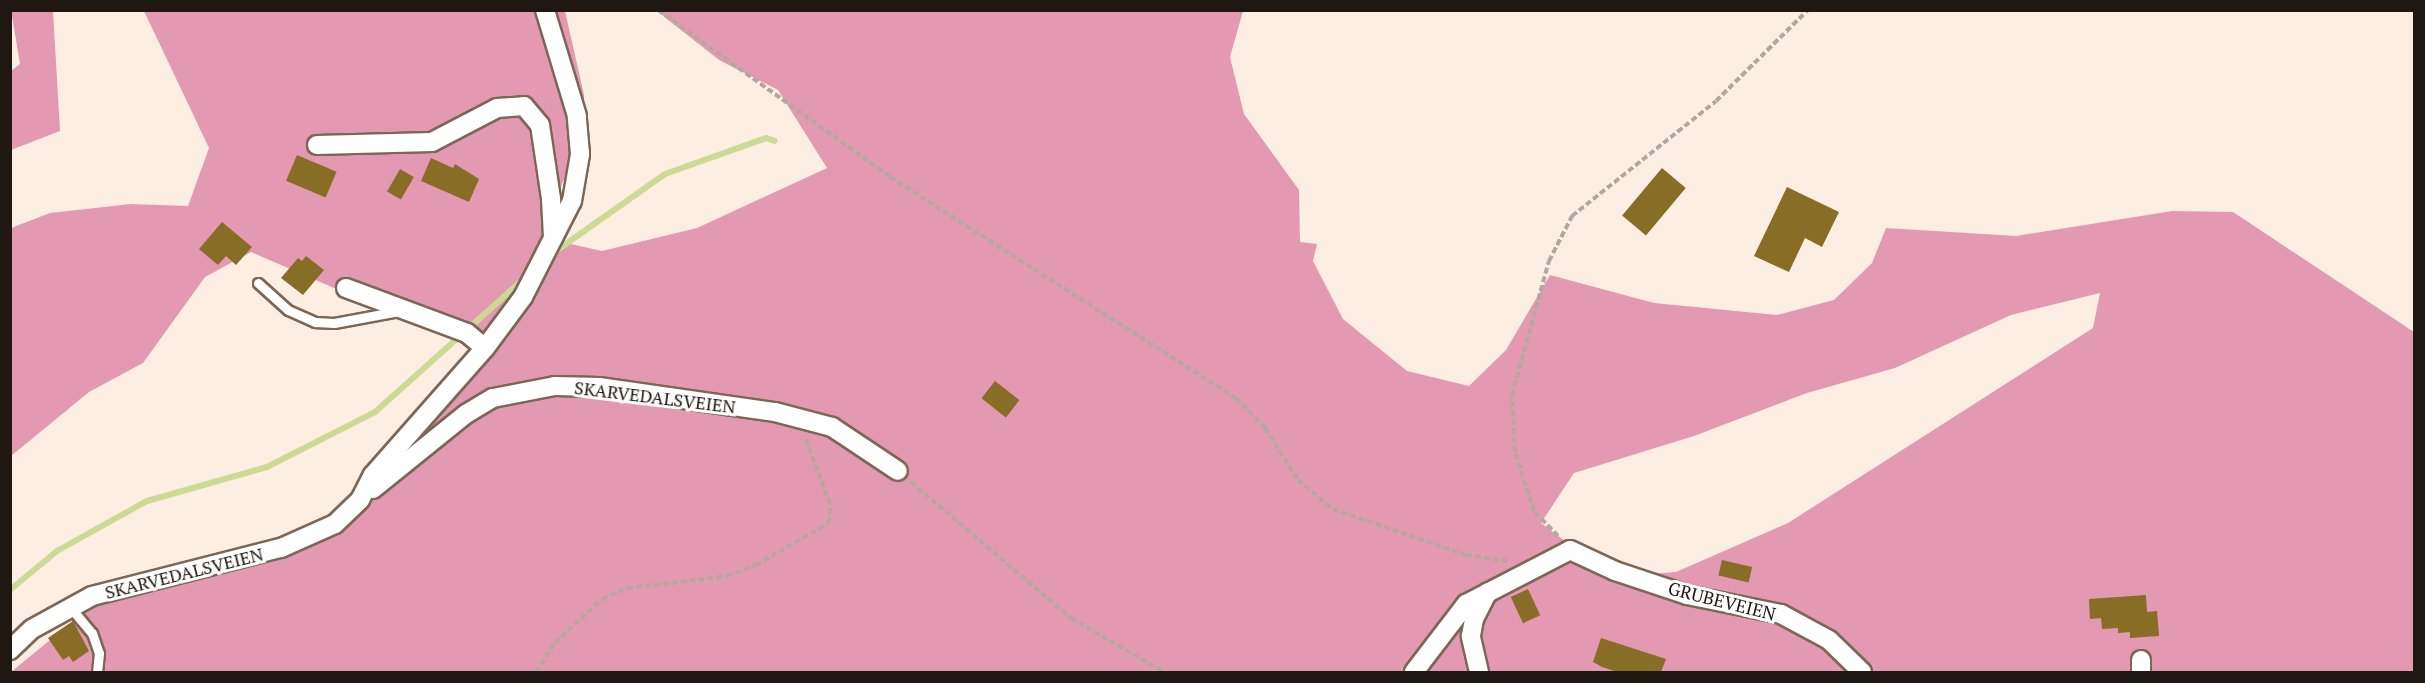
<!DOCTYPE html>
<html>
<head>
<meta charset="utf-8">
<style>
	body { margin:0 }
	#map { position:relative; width:2425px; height:683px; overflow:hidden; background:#fdeee3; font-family:"PT Serif",serif }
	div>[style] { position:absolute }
	.forest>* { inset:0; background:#e499b2 }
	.stream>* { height:6px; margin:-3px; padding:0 3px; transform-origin:3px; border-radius:3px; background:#cbdb94 }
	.building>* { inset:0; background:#876d25; transform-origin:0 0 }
	.path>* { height:4px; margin-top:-2px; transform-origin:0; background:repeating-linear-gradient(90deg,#b4a79e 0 6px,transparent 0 9px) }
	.roads { filter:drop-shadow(2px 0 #7c6757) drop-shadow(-2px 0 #7c6757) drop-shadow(0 2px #7c6757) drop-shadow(0 -2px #7c6757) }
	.lane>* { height:9px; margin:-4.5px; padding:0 4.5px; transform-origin:4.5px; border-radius:4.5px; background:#fff }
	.street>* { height:18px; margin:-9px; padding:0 9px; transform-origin:9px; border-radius:9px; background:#fff }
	span { translate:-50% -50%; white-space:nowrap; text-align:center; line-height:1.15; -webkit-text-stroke:6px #fefefe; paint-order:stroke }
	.street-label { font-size:18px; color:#1f1711 }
	.frame { position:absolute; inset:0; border:12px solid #1f1711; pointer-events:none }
</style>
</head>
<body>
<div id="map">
	<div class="forest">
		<div style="clip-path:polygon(11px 10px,53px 11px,60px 131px,11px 150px,11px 71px,20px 64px)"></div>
		<div style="clip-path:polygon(evenodd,144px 11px,565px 11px,584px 95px,584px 136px,560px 188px,562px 225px,557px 241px,602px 251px,697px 228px,827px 168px,778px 90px,719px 60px,657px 11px,1243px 11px,1230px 57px,1244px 114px,1299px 190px,1300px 242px,1317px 244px,1313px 261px,1343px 319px,1407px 371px,1469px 386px,1506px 350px,1550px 275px,1654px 303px,1777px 315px,1834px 300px,1872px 263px,1886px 228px,2016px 236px,2172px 211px,2233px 212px,2414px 332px,2414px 672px,11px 672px,89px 608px,209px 575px,324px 525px,409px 441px,477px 350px,251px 252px,205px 277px,143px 363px,89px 392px,11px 456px,11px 228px,50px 213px,131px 204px,188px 206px,209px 148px,144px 11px,2100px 293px,2093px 328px,1788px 523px,1676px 572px,1613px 577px,1541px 523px,1574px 473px,1694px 436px,1807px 393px,1895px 368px,2011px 315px,2100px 293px)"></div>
	</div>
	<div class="stream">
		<div style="left:553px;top:253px;width:137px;rotate:-35.2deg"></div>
		<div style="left:665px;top:174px;width:107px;rotate:-19.6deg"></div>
		<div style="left:766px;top:138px;width:9px;rotate:18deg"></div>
		<div style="left:10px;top:590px;width:61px;rotate:-39.7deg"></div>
		<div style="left:57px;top:551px;width:103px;rotate:-29.1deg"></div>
		<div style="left:147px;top:501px;width:125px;rotate:-15.8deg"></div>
		<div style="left:267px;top:467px;width:121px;rotate:-27deg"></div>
		<div style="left:375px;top:412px;width:204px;rotate:-41.8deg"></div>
	</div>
	<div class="building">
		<div style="left:297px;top:155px;width:43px;height:28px;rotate:23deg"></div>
		<div style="clip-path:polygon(431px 158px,453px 168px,455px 164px,479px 179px,469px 202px,421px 181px)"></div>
		<div style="left:1662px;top:168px;width:31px;height:62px;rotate:40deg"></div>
		<div style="left:400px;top:169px;width:16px;height:26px;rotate:30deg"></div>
		<div style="clip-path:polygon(1787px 187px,1839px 212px,1822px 247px,1805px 238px,1789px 272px,1754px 256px)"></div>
		<div style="clip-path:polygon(222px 222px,252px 247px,236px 265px,226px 256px,218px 265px,199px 249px)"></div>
		<div style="clip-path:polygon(306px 256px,324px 270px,303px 295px,281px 278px,298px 258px,302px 261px)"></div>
		<div style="left:995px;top:381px;width:31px;height:22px;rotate:38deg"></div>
		<div style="left:1722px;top:560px;width:31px;height:16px;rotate:13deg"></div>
		<div style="left:1528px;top:589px;width:29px;height:19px;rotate:65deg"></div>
		<div style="clip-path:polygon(2146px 595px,2147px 612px,2157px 611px,2159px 636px,2130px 638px,2130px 632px,2118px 633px,2118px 628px,2102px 629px,2101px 618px,2090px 619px,2089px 599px)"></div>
		<div style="clip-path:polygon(73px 621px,89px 651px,73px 662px,69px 656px,63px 660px,48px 638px)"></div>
		<div style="clip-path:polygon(1601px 638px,1666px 659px,1661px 672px,1617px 672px,1602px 667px,1593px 662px)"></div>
	</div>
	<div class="path">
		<div style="left:658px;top:10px;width:286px;rotate:35.7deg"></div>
		<div style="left:890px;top:177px;width:411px;rotate:32.6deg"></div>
		<div style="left:1236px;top:398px;width:42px;rotate:46deg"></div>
		<div style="left:1265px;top:428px;width:62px;rotate:57.6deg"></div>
		<div style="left:1298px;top:480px;width:45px;rotate:39.6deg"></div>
		<div style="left:1333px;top:509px;width:141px;rotate:19.1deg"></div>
		<div style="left:1466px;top:555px;width:42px;rotate:8.1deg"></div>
		<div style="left:911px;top:482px;width:210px;rotate:40.4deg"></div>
		<div style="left:1071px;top:618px;width:108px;rotate:30.1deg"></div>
		<div style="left:1558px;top:536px;width:35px;rotate:-134deg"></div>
		<div style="left:1534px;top:511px;width:62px;rotate:-107.9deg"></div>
		<div style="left:1515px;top:452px;width:57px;rotate:-93deg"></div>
		<div style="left:1512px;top:395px;width:139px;rotate:-74.6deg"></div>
		<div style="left:1549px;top:261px;width:51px;rotate:-62.9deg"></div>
		<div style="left:1572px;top:216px;width:184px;rotate:-38.6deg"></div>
		<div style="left:1716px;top:101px;width:129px;rotate:-44.7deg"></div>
		<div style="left:536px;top:672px;width:35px;rotate:-57deg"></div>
		<div style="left:555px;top:643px;width:64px;rotate:-43.1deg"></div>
		<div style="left:602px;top:599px;width:27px;rotate:-24deg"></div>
		<div style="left:627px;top:588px;width:101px;rotate:-6.8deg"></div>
		<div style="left:727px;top:576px;width:31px;rotate:-21deg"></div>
		<div style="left:756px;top:565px;width:84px;rotate:-29.9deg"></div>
		<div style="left:829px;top:523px;width:19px;rotate:-87deg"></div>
		<div style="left:830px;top:504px;width:69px;rotate:-110.3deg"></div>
	</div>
	<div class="roads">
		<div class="lane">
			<div style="left:258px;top:283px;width:40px;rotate:42deg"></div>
			<div style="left:288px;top:310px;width:30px;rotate:24deg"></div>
			<div style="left:315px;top:322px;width:19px;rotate:3deg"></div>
			<div style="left:334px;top:323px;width:66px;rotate:-10.5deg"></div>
			<div style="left:70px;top:607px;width:34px;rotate:50deg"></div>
			<div style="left:92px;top:633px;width:21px;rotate:71deg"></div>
			<div style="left:99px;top:653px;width:19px;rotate:96deg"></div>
		</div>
		<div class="street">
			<div style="left:317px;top:145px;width:115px;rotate:-1.5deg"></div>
			<div style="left:432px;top:142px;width:73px;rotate:-27.6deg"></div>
			<div style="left:497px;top:108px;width:27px;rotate:-4deg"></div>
			<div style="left:524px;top:106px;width:25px;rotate:50deg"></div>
			<div style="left:540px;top:125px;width:75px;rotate:81.5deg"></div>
			<div style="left:551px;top:199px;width:39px;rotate:87deg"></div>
			<div style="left:346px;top:288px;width:129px;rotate:20.4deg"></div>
			<div style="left:467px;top:333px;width:23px;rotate:40deg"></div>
			<div style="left:373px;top:489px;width:119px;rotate:-38.9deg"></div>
			<div style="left:466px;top:414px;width:31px;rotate:-31deg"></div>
			<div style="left:493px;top:398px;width:63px;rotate:-11deg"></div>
			<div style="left:555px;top:386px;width:44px;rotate:1.3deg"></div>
			<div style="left:599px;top:387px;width:178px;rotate:8.1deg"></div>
			<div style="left:775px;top:412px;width:59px;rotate:14.7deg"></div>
			<div style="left:832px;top:427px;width:79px;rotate:33.7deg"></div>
			<div style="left:10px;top:650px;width:30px;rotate:-44deg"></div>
			<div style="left:32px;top:629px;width:68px;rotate:-28.8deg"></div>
			<div style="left:92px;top:596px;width:195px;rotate:-14.3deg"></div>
			<div style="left:281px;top:548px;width:59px;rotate:-24deg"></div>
			<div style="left:335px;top:524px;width:35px;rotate:-44deg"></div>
			<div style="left:360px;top:500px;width:28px;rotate:-63deg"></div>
			<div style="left:373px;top:475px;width:169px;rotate:-48.6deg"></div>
			<div style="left:485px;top:348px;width:64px;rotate:-53.3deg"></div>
			<div style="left:523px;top:297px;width:108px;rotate:-63deg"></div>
			<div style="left:572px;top:201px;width:48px;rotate:-80.3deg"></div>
			<div style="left:580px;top:154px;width:38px;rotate:-95deg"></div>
			<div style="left:577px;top:116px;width:111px;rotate:-106.8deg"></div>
			<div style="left:2141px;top:660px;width:12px;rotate:90deg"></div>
			<div style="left:1414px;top:672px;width:86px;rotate:-52.6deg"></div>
			<div style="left:1466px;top:604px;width:117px;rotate:-27.4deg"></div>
			<div style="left:1570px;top:550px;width:50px;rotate:25deg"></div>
			<div style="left:1615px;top:571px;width:76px;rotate:18.4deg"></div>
			<div style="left:1687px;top:595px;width:96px;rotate:11.4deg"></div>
			<div style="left:1781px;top:614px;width:55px;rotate:28.4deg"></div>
			<div style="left:1829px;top:640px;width:46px;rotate:44.1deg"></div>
			<div style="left:1479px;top:672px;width:37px;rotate:-103deg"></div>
			<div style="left:1471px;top:636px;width:17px;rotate:-80deg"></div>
			<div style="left:1474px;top:619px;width:30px;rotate:-63deg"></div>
		</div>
	</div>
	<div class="street-label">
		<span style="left:655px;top:397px;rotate:7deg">SKARVEDALSVEIEN</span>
		<span style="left:184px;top:573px;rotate:-14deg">SKARVEDALSVEIEN</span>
		<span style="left:1722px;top:601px;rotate:14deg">GRUBEVEIEN</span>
	</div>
	<div class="frame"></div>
</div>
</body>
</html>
